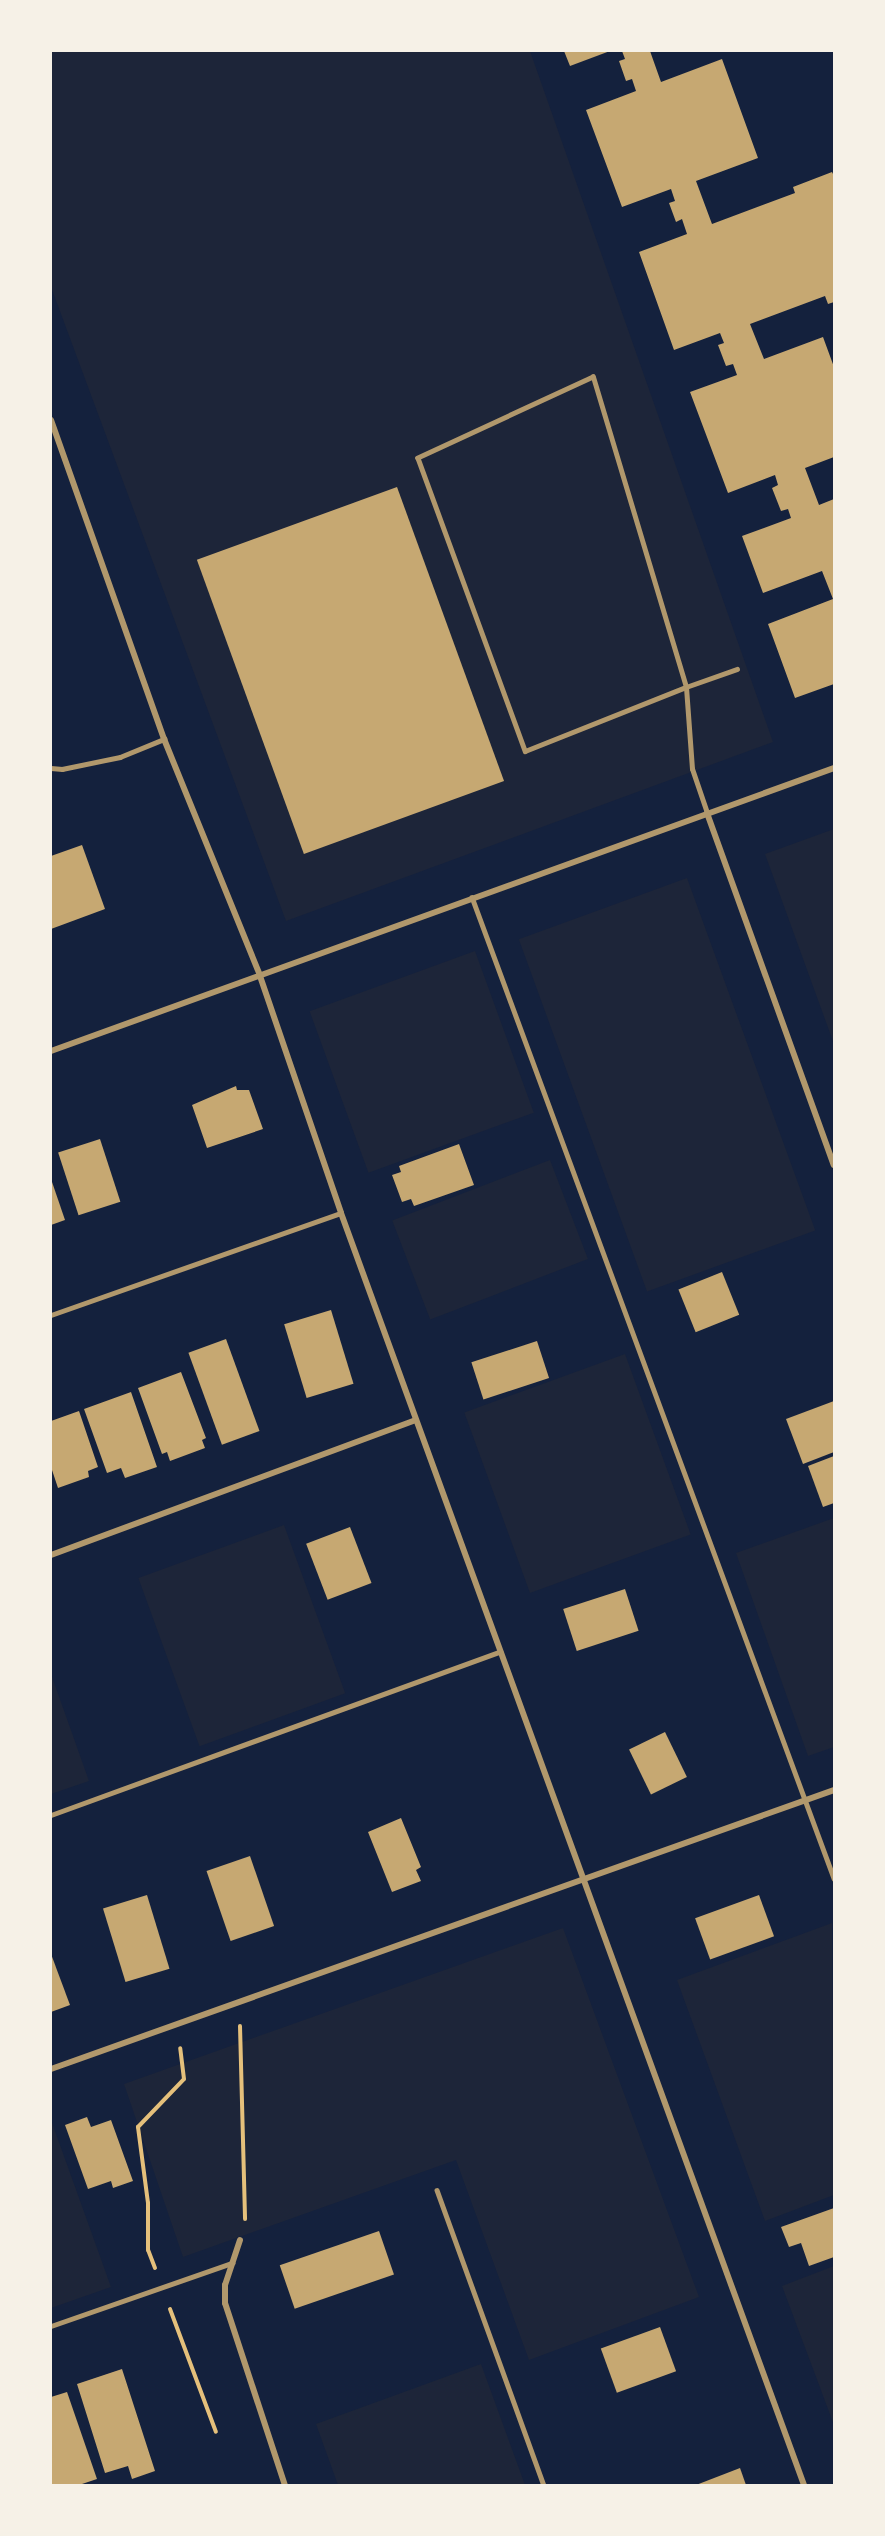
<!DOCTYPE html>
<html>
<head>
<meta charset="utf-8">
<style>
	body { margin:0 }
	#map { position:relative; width:885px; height:2536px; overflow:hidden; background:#14213d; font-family:Poppins,sans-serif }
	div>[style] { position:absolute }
	.green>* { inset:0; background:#1d2539; transform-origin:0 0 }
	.building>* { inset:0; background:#c6a872; transform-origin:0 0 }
	.path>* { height:4px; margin:-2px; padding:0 2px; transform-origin:2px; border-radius:2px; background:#e5c07b }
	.service>* { height:4.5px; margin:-2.25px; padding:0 2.25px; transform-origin:2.25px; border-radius:2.25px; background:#b1986c }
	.minor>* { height:6px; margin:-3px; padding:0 3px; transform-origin:3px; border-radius:3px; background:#b1986c }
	span { translate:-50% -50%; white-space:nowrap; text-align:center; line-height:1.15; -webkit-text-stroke:5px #f6f1e7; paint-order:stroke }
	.frame { position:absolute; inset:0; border:52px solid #f6f1e7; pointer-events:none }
</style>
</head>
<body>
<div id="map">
	<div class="green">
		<div style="clip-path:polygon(51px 51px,530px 51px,773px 742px,286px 921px,51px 287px)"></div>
		<div style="clip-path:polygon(834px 829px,834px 1044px,765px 854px)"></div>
		<div style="left:687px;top:878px;width:375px;height:179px;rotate:70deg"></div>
		<div style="left:475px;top:951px;width:172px;height:176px;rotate:70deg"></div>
		<div style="left:550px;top:1160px;width:106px;height:169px;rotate:69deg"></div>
		<div style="left:625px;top:1354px;width:192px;height:171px;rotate:70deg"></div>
		<div style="clip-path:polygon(834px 1518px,834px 1747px,808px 1756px,736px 1553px)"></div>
		<div style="left:284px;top:1525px;width:179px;height:155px;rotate:70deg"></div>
		<div style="clip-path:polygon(51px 1674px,89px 1781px,51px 1794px)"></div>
		<div style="clip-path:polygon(832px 1923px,834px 2195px,765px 2221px,677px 1980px)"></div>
		<div style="clip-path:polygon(563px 1928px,699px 2297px,529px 2360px,456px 2160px,183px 2257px,124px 2084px)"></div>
		<div style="clip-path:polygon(51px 2120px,111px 2287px,51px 2308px)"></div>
		<div style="clip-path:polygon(834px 2266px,834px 2425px,782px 2286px)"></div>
		<div style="clip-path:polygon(481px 2364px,525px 2485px,338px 2485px,316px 2424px)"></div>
	</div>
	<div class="building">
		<div style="clip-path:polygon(564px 51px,610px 51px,570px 66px)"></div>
		<div style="clip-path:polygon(622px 51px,650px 51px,661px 82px,722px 59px,758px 158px,696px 181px,712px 224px,795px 193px,793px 187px,832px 172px,834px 176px,834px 302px,828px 304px,825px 296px,750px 324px,764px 359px,823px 337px,834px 367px,834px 457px,805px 468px,819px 505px,834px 499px,834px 684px,795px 698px,768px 624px,833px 599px,822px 571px,763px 593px,742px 536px,791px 518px,788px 509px,781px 511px,772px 488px,778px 485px,775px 475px,728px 493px,690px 392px,737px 375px,733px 364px,726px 366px,718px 345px,724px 343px,720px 333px,674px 350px,639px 252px,687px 234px,682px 219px,676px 222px,669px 203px,675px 201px,671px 189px,622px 207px,586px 110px,636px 91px,632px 79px,626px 81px,619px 61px,625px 59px)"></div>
		<div style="left:397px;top:487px;width:313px;height:213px;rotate:70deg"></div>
		<div style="clip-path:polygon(82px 845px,105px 909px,51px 929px,51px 856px)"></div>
		<div style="clip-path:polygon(236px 1086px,237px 1090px,249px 1090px,263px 1129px,207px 1148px,192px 1105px)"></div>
		<div style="left:100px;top:1139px;width:66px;height:44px;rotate:72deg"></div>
		<div style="clip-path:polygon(459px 1144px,474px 1185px,414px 1206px,411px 1199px,402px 1202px,392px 1175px,401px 1172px,399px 1166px)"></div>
		<div style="clip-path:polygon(51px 1179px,65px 1220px,51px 1225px)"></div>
		<div style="left:722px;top:1272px;width:46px;height:47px;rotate:68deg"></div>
		<div style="left:331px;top:1310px;width:77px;height:49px;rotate:73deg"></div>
		<div style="left:226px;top:1339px;width:98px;height:40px;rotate:70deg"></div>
		<div style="left:537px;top:1341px;width:39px;height:69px;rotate:72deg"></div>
		<div style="clip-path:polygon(181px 1372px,206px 1438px,202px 1440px,205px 1448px,170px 1461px,167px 1452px,162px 1454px,138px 1388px)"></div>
		<div style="clip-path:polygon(131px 1392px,157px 1467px,125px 1478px,121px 1468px,107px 1473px,84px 1409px)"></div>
		<div style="clip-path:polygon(834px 1401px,834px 1452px,803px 1464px,786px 1419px)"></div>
		<div style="clip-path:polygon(79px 1411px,98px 1467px,88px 1471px,89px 1477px,58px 1488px,51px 1467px,51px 1421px)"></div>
		<div style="clip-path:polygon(834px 1456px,834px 1503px,823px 1507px,808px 1466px)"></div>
		<div style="left:350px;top:1527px;width:60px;height:47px;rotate:69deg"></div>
		<div style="left:625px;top:1589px;width:44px;height:65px;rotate:72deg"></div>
		<div style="left:665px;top:1732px;width:50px;height:40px;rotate:64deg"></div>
		<div style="clip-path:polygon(401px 1818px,421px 1867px,416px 1870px,421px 1881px,392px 1892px,368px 1832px)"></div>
		<div style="left:250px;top:1856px;width:74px;height:46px;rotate:71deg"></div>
		<div style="left:147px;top:1895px;width:77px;height:46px;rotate:73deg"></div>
		<div style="left:759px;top:1895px;width:44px;height:68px;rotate:70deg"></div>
		<div style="clip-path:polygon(51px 1954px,70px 2005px,51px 2012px)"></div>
		<div style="clip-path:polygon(87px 2117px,91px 2127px,111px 2120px,133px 2181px,113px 2188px,111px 2181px,88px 2189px,65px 2125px)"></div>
		<div style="clip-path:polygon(834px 2208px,834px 2257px,809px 2266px,801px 2243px,789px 2247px,781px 2227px)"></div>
		<div style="left:379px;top:2231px;width:46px;height:105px;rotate:71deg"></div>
		<div style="left:660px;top:2327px;width:47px;height:63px;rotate:70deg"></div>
		<div style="clip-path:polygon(122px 2369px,155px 2471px,132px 2479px,128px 2466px,105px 2473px,77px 2384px)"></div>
		<div style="clip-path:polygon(67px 2392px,97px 2479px,79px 2485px,51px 2485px,51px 2397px)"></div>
		<div style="clip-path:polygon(740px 2468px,746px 2485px,696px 2485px)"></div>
	</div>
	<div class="path">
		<div style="left:240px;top:2026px;width:193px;rotate:88.5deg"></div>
		<div style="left:155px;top:2268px;width:19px;rotate:-111deg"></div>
		<div style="left:148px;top:2250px;width:47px;rotate:-90deg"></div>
		<div style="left:148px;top:2203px;width:77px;rotate:-97.5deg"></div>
		<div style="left:138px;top:2127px;width:66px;rotate:-46.2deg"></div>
		<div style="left:184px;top:2079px;width:31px;rotate:-97deg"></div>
		<div style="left:170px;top:2309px;width:131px;rotate:69.5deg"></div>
	</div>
	<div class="service">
		<div style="left:51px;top:768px;width:11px;rotate:5deg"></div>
		<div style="left:62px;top:769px;width:59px;rotate:-11.7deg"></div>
		<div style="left:120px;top:757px;width:48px;rotate:-22.2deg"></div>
		<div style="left:707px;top:813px;width:46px;rotate:-108.8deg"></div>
		<div style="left:692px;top:769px;width:82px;rotate:-94.2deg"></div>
		<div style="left:686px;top:687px;width:324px;rotate:-106.7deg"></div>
		<div style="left:593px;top:377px;width:193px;rotate:155.2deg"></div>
		<div style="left:418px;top:458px;width:312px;rotate:69.9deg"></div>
		<div style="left:525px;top:751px;width:173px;rotate:-21.7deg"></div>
		<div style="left:686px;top:687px;width:54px;rotate:-19.4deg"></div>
		<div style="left:472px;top:897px;width:1046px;rotate:69.75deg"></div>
		<div style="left:51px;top:1315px;width:307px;rotate:-19.4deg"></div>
		<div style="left:51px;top:1815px;width:478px;rotate:-20deg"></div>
		<div style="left:437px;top:2190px;width:314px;rotate:70.1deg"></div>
		<div style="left:51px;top:2326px;width:192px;rotate:-19.2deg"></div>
	</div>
	<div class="minor">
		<div style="left:51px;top:420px;width:338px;rotate:70.5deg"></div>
		<div style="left:164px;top:739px;width:256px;rotate:67.9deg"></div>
		<div style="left:260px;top:976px;width:250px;rotate:71.1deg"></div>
		<div style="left:341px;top:1213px;width:1354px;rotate:70deg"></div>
		<div style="left:707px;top:813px;width:374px;rotate:70.2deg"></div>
		<div style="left:51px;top:1051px;width:833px;rotate:-19.87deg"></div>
		<div style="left:51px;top:1555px;width:389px;rotate:-20.3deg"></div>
		<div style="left:51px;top:2069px;width:831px;rotate:-19.61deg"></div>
		<div style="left:240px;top:2240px;width:47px;rotate:108.4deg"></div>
		<div style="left:225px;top:2285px;width:18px;rotate:90deg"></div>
		<div style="left:225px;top:2303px;width:192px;rotate:71.8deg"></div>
	</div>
	<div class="frame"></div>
</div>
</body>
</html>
